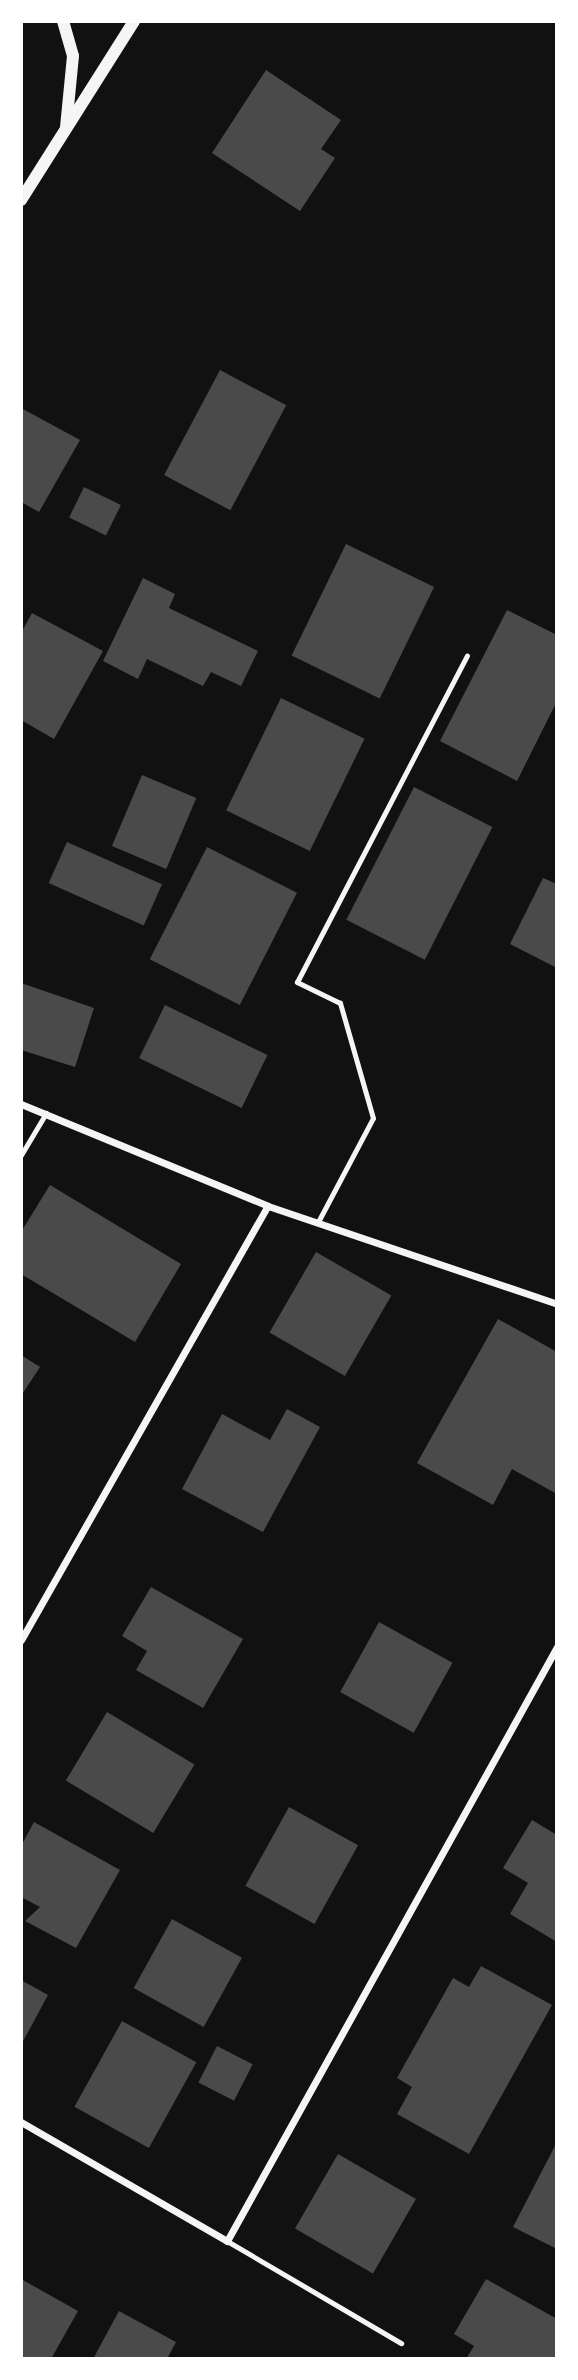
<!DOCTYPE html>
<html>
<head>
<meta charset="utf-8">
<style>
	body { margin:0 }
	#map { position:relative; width:578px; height:2380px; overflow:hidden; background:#111; font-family:"Fira Sans Condensed",sans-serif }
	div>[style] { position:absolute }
	.building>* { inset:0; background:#4a4a4a; transform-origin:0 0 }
	.service>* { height:5px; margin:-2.5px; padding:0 2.5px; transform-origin:2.5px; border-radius:2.5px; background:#f5f5f5 }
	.minor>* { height:7px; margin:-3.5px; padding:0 3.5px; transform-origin:3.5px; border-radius:3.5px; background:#f5f5f5 }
	.tertiary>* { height:12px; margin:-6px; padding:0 6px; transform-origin:6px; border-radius:6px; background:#f5f5f5 }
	span { translate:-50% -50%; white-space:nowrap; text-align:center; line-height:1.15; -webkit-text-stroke:5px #fff; paint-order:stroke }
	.frame { position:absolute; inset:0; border:23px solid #fff; pointer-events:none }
</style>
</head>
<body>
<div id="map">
	<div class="building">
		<div style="clip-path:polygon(266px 70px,341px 120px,321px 149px,335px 158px,300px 211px,212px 153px)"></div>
		<div style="left:220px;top:370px;width:75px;height:119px;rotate:28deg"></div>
		<div style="clip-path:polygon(21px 408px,80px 440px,39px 512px,21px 502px)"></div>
		<div style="left:84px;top:487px;width:41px;height:34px;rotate:26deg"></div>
		<div style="left:346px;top:544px;width:98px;height:124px;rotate:26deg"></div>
		<div style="clip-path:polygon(143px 578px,175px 594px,169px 608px,258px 651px,241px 686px,211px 672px,203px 686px,147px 659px,138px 679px,103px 661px)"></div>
		<div style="clip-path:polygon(507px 610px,557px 635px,557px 701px,517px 781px,440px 741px)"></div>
		<div style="clip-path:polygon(32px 613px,103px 651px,54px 739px,21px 720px,21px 633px)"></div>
		<div style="left:281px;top:698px;width:93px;height:125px;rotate:26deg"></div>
		<div style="left:142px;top:775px;width:59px;height:77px;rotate:23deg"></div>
		<div style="left:414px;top:787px;width:88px;height:149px;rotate:27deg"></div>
		<div style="left:67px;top:842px;width:104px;height:45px;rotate:24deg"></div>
		<div style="left:207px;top:847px;width:101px;height:126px;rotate:27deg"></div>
		<div style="clip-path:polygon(543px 878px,557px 884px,557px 968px,510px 944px)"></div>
		<div style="clip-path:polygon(21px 983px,94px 1008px,75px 1067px,21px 1050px)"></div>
		<div style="left:165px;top:1005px;width:114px;height:59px;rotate:26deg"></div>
		<div style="clip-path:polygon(50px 1185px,181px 1264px,135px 1342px,21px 1274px,21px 1232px)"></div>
		<div style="left:316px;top:1252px;width:87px;height:93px;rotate:30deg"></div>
		<div style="clip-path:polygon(498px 1319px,557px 1352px,557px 1489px,555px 1493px,512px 1469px,493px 1505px,417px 1463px)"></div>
		<div style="clip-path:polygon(21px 1355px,40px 1367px,21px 1396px)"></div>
		<div style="clip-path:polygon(287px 1409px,320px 1427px,263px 1532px,182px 1489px,222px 1414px,270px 1440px)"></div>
		<div style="clip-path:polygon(151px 1587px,243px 1639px,203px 1708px,136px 1670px,147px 1651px,122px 1636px)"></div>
		<div style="left:379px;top:1622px;width:84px;height:80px;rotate:29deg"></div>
		<div style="left:107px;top:1712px;width:102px;height:80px;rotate:31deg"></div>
		<div style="left:289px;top:1807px;width:79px;height:90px;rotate:29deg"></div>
		<div style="clip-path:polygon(532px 1820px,557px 1835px,557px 1942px,510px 1914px,528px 1883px,503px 1868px)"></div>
		<div style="clip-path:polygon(34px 1822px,120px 1870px,76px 1948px,25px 1921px,40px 1907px,21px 1897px,21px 1846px)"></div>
		<div style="left:172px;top:1919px;width:80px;height:79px;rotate:29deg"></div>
		<div style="clip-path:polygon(481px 1966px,552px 2005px,469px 2154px,397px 2114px,412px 2087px,397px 2078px,453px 1978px,469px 1987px)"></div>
		<div style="clip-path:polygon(21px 1980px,48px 1995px,21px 2045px)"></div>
		<div style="left:122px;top:2021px;width:85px;height:98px;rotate:29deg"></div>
		<div style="left:217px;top:2046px;width:40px;height:41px;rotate:27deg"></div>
		<div style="clip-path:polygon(557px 2142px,557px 2249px,513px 2227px)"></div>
		<div style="left:338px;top:2154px;width:90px;height:86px;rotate:30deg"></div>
		<div style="clip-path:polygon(21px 2279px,78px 2311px,51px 2359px,21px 2359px)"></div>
		<div style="clip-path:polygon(486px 2279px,557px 2319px,557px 2359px,466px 2359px,474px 2346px,454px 2334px)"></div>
		<div style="clip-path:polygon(119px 2311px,176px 2342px,167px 2359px,93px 2359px)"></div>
	</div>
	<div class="service">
		<div style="left:21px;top:1155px;width:49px;rotate:-59.2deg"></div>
		<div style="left:319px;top:1220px;width:115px;rotate:-62.1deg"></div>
		<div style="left:373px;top:1118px;width:120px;rotate:-106deg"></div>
		<div style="left:340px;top:1003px;width:48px;rotate:-154deg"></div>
		<div style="left:297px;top:982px;width:368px;rotate:-62.5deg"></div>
		<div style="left:227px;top:2241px;width:202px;rotate:30.4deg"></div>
	</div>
	<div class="minor">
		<div style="left:21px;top:1104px;width:267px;rotate:22.4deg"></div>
		<div style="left:268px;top:1206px;width:305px;rotate:18.7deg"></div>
		<div style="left:21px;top:1640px;width:499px;rotate:-60.4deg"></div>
		<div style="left:21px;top:2122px;width:238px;rotate:30deg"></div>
		<div style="left:227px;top:2241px;width:680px;rotate:-60.95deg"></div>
	</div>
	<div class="tertiary">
		<div style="left:63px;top:21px;width:36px;rotate:74deg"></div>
		<div style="left:73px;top:56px;width:71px;rotate:95.6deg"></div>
		<div style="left:21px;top:200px;width:212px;rotate:-57.7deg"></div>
	</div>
	<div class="frame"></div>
</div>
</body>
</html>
